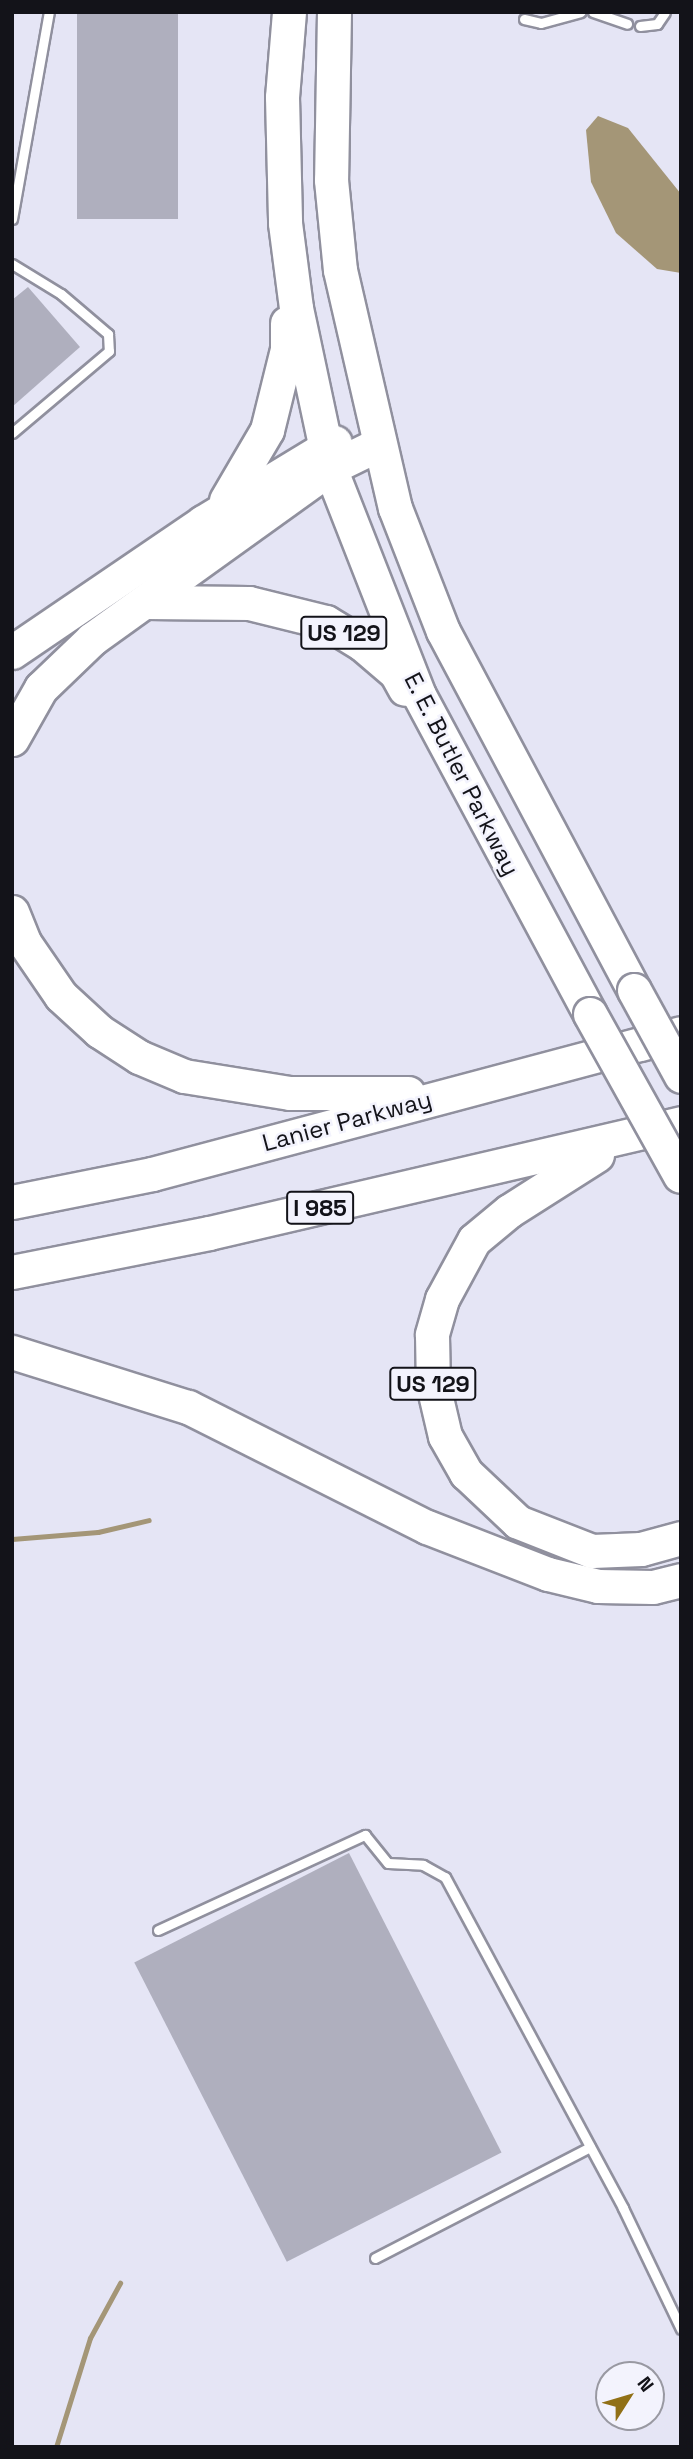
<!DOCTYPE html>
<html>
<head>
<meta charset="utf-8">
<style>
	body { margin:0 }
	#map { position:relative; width:693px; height:2459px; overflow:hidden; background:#e5e5f5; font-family:"Space Grotesk",sans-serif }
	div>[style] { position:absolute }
	.water>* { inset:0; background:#a49677 }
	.stream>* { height:5px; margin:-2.5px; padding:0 2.5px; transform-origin:2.5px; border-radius:2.5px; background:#a49677 }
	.building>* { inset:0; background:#afafbe; transform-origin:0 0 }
	.roads { filter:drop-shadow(2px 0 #90909e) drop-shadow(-2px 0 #90909e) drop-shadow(0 2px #90909e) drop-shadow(0 -2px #90909e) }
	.lane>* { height:9px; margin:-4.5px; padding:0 4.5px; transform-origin:4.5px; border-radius:4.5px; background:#fff }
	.highway>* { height:33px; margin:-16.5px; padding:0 16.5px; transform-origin:16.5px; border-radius:16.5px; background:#fff }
	.bridges { filter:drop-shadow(2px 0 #90909e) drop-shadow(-2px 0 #90909e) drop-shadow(0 2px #90909e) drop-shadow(0 -2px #90909e) }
	.highway-bridge>* { height:33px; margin:-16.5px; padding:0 16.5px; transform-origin:16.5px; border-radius:16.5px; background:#fff }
	span { translate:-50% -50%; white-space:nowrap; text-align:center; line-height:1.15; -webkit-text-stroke:5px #f3f3fd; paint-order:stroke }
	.shield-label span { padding:2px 5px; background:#f3f3fd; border:2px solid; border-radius:5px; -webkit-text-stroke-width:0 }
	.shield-label { font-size:23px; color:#131319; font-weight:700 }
	.street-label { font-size:24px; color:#131319 }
	.frame { position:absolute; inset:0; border:14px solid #131319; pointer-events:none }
	.north { position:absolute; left:595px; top:2361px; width:70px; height:70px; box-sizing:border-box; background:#f3f3fd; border:2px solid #9999a2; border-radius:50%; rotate:53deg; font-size:19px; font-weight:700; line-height:28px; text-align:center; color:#131319 }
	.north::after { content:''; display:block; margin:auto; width:24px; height:32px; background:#917016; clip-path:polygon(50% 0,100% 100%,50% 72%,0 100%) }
</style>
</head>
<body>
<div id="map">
	<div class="water">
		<div style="clip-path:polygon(598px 116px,628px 128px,681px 194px,681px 273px,657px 269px,616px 233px,591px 182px,586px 130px)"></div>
	</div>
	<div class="stream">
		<div style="left:12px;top:1539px;width:86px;rotate:-4.7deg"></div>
		<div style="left:98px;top:1532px;width:52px;rotate:-13.2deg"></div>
		<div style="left:56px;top:2447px;width:114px;rotate:-72.7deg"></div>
		<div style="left:90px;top:2338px;width:63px;rotate:-61.4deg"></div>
	</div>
	<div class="building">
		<div style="left:77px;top:12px;width:101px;height:207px"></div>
		<div style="clip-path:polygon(28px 287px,80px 347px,12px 407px,12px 300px)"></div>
		<div style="left:349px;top:1853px;width:336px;height:241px;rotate:63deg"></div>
	</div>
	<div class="roads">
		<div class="lane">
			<div style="left:593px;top:12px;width:36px;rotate:19deg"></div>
			<div style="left:524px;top:19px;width:17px;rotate:13deg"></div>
			<div style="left:541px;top:23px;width:41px;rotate:-15.4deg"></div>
			<div style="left:640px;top:26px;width:17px;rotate:-7deg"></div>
			<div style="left:657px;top:24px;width:14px;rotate:-56deg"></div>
			<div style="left:12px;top:219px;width:210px;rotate:-79.9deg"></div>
			<div style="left:12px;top:264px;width:57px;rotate:31.5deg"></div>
			<div style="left:61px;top:294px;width:62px;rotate:40.4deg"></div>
			<div style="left:108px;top:334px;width:17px;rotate:87deg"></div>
			<div style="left:109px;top:351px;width:127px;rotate:139.8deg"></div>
			<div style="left:158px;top:1930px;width:228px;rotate:-24.7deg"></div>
			<div style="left:365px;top:1835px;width:36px;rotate:51deg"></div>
			<div style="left:388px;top:1863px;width:35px;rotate:3deg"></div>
			<div style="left:423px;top:1865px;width:25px;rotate:29deg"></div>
			<div style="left:445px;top:1877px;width:376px;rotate:61.7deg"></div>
			<div style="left:623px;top:2208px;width:134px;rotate:64.4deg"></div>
			<div style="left:375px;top:2258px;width:242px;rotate:-27.3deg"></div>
		</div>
		<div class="highway">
			<div style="left:289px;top:12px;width:85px;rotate:94.7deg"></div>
			<div style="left:282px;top:97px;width:126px;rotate:88.6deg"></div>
			<div style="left:285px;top:223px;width:86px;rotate:82.6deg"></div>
			<div style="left:296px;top:308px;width:164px;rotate:78deg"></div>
			<div style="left:330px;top:468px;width:244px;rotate:68.6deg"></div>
			<div style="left:419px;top:695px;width:362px;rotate:61.8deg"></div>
			<div style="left:334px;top:12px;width:168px;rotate:91deg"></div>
			<div style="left:331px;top:180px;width:90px;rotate:84.3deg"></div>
			<div style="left:340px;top:270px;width:244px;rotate:77deg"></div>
			<div style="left:395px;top:508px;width:132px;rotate:68.7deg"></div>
			<div style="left:443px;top:631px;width:407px;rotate:62deg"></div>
			<div style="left:226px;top:500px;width:81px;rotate:-59.6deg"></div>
			<div style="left:267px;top:430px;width:83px;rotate:-76.1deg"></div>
			<div style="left:287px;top:349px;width:26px;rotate:-90deg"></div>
			<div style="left:146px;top:602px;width:103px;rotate:0.6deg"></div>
			<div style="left:249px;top:603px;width:79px;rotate:13.9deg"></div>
			<div style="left:326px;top:622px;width:42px;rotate:31.4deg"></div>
			<div style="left:362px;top:644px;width:45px;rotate:40.5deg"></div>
			<div style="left:396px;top:673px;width:18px;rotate:61deg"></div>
			<div style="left:12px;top:652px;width:231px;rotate:-34.2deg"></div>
			<div style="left:203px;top:522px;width:154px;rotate:-31.2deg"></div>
			<div style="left:12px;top:739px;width:59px;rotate:-60.4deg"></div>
			<div style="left:41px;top:688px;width:71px;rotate:-43.9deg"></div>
			<div style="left:92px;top:639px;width:293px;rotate:-35.7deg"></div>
			<div style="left:330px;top:468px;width:52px;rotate:-26.1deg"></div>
			<div style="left:12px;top:912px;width:32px;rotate:68deg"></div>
			<div style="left:24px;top:942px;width:65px;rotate:55.6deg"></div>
			<div style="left:61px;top:996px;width:52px;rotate:42.6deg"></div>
			<div style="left:99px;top:1031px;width:48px;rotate:33deg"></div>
			<div style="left:139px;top:1057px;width:49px;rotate:22.9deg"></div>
			<div style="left:184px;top:1076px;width:107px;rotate:9.1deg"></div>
			<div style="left:290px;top:1093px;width:118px"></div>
			<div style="left:597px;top:1155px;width:104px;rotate:147.5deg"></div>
			<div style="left:509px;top:1211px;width:45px;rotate:140.4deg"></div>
			<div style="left:474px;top:1240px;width:67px;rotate:118.5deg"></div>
			<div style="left:442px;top:1299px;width:37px;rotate:106deg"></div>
			<div style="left:432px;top:1335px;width:50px;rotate:88.9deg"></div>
			<div style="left:433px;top:1385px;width:52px;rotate:76.8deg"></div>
			<div style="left:445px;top:1436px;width:43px;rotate:60.4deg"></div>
			<div style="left:466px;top:1473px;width:71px;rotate:43.3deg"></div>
			<div style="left:518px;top:1522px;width:79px;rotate:21.4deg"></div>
			<div style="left:592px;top:1551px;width:49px;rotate:-2.3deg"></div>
			<div style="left:641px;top:1549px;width:41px;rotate:-15.4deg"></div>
			<div style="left:12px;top:1202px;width:143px;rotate:-11.3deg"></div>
			<div style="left:152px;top:1174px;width:547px;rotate:-14.92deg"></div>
			<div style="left:12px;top:1272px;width:201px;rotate:-11.2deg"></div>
			<div style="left:209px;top:1233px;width:485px;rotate:-13.1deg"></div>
			<div style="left:12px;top:1352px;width:184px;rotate:17.4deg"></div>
			<div style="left:188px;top:1407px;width:267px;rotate:26.7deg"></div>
			<div style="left:427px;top:1527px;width:130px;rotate:21.2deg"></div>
			<div style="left:548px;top:1574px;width:51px;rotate:13.5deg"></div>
			<div style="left:598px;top:1586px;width:55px;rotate:1deg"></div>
			<div style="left:653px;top:1587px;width:29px;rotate:-14deg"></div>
		</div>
	</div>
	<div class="bridges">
		<div class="highway-bridge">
			<div style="left:634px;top:990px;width:98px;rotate:61.3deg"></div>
			<div style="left:590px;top:1014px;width:185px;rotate:60.9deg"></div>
		</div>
	</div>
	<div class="shield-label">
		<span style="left:344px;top:633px">US 129</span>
		<span style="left:320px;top:1208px">I 985</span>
		<span style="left:433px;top:1384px">US 129</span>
	</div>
	<div class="street-label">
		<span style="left:462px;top:774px;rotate:63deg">E. E. Butler Parkway</span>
		<span style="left:347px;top:1121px;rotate:-15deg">Lanier Parkway</span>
	</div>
	<div class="frame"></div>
	<div class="north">N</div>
</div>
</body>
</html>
